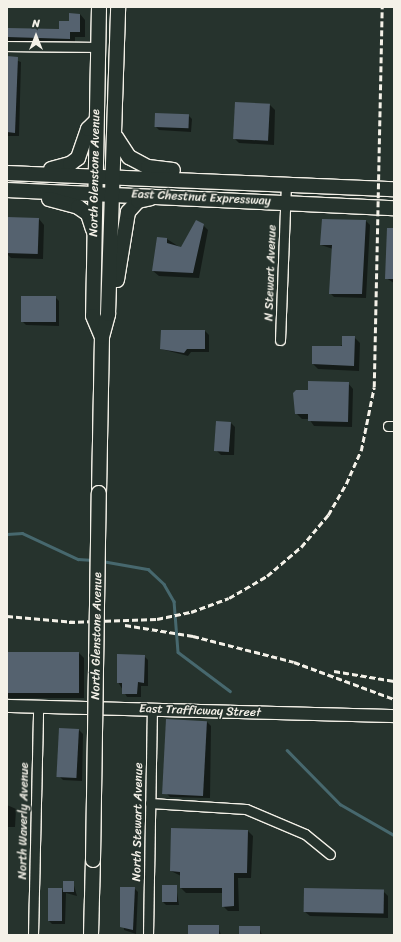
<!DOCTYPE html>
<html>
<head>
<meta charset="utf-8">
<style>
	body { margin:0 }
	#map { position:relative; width:401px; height:942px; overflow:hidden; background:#26332d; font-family:Sriracha,sans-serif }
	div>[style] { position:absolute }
	.shadow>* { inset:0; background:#0007 }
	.stream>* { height:2.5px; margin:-1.25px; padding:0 1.25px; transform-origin:1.25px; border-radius:1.25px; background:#47686e }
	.building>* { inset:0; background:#55626f; transform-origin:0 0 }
	.roads { filter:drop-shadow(1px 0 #f4f1e8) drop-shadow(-1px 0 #f4f1e8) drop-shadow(0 1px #f4f1e8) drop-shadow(0 -1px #f4f1e8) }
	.street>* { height:9px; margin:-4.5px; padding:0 4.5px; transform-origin:4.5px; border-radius:4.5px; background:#26332d }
	.secondary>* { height:12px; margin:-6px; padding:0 6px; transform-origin:6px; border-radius:6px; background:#26332d }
	.primary>* { height:14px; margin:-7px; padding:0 7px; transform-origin:7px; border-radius:7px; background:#26332d }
	.rail>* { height:2.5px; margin-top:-1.25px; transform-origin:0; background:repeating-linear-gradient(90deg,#f4f1e8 0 6px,transparent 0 9px) }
	.bridges { filter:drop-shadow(1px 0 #f4f1e8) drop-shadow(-1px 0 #f4f1e8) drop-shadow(0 1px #f4f1e8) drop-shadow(0 -1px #f4f1e8) }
	.primary-bridge>* { height:14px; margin:-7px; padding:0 7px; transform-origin:7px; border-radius:7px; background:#26332d }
	span { translate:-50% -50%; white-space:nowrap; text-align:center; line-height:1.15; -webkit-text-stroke:3px #26332d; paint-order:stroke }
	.street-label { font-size:12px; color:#f4f1e8 }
	.frame { position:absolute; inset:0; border:8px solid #f4f1e8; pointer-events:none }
	.north { position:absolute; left:16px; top:16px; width:40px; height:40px; -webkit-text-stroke:3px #26332d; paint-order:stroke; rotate:0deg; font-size:11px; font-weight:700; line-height:16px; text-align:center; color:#f4f1e8 }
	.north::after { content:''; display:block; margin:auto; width:14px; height:18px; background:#f4f1e8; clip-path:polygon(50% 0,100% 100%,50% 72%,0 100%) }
</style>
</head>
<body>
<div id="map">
	<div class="shadow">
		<div style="clip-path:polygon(80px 14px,85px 20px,85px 37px,75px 37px,75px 44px,7px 42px,7px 29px,60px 30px)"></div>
		<div style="clip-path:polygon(7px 57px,21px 62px,19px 136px,7px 136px)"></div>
		<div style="clip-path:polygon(270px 105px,275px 110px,274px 145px,239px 143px,234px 138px)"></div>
		<div style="clip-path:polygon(188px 115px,192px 119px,191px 132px,159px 130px,155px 126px)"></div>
		<div style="clip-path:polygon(7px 218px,39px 219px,44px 225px,43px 259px,11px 258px,7px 254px)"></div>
		<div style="clip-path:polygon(323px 220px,366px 221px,370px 225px,366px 298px,334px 297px,330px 293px,333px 249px,321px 245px)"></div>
		<div style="clip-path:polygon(203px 225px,208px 230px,199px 278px,159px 276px,153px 271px,158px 238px,167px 239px,181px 248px)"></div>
		<div style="clip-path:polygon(394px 229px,394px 283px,386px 278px)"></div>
		<div style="clip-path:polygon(55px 297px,59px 301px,59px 326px,26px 325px,22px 321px)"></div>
		<div style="clip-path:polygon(205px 331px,209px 335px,209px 352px,191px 352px,188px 356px,161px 349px)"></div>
		<div style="clip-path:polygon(354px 337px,360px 343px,359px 371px,318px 369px,313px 364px)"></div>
		<div style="clip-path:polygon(348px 383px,353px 389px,352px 427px,314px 426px,309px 419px,302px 419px,296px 413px,309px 391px)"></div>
		<div style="clip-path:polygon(231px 423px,235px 427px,234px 455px,221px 455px,217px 451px)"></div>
		<div style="clip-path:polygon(7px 653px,79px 653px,84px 658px,84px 698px,7px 698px)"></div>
		<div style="clip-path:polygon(144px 656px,148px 660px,148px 686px,141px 686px,141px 697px,127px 697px,118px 682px)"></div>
		<div style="clip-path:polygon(207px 722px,211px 726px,210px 798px,170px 797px,166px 793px)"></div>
		<div style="clip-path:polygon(79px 730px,83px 734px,82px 781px,63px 780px,59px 776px)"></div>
		<div style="clip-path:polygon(7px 805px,16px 809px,15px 827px,7px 827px)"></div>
		<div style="clip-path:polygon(248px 831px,253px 836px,251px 878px,238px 878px,239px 911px,228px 911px,223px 906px,223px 893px,186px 893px,181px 888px,181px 876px,171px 871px)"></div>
		<div style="clip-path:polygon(73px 882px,77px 896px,66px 893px,65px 924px,52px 924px,48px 920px,62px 889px,64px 892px)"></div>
		<div style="clip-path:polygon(176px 886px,179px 905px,166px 905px,163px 902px)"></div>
		<div style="clip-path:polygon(121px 888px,134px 888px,138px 892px,136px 934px,124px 930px)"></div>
		<div style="clip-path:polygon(383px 891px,388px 896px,388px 918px,310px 916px,304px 911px)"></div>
		<div style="clip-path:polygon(218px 926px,221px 935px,189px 933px)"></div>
		<div style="clip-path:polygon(259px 927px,262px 935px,240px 935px)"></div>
	</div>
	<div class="stream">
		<div style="left:7px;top:534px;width:15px;rotate:-4deg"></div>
		<div style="left:22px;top:533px;width:62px;rotate:24.9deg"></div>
		<div style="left:78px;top:559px;width:15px;rotate:4deg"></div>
		<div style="left:102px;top:561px;width:47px;rotate:9.9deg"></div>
		<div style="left:148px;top:569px;width:22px;rotate:43deg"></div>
		<div style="left:164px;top:584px;width:20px;rotate:60deg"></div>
		<div style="left:174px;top:601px;width:51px;rotate:85.5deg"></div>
		<div style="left:178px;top:652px;width:65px;rotate:36.9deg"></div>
		<div style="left:287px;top:750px;width:76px;rotate:45.5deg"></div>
		<div style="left:340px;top:804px;width:62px;rotate:29.9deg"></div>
	</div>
	<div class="building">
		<div style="clip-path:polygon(69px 13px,80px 14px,80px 32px,70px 32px,70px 39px,7px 37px,7px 28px,59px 29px,59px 21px,69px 21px)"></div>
		<div style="clip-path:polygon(7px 56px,18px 57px,15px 133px,7px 132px)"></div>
		<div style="left:235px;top:102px;width:35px;height:37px;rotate:3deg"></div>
		<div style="left:155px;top:113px;width:34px;height:14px;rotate:2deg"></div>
		<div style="left:7px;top:217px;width:32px;height:36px;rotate:2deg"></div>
		<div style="clip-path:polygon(322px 219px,366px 220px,362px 294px,329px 294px,332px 245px,320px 245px)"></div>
		<div style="clip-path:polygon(196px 220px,204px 224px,193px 273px,152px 271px,157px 237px,167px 238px,167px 243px,181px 247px)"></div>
		<div style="clip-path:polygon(387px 228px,394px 228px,394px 279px,385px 279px)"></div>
		<div style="left:21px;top:296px;width:35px;height:26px"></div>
		<div style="clip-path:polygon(161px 330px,205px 330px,205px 349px,187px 349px,184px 353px,160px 349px)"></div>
		<div style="clip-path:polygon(342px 336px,355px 336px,354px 366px,312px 364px,312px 346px,342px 346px)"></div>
		<div style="clip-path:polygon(308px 381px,349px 382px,348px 422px,308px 421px,308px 414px,295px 414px,293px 393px,296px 390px,308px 390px)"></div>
		<div style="left:216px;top:421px;width:15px;height:30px;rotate:4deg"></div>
		<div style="left:7px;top:652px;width:72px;height:41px"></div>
		<div style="clip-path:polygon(117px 654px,145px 655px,144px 683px,138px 682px,137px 694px,122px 694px,122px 683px,117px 683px)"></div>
		<div style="left:166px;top:719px;width:41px;height:75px;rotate:3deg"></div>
		<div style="left:59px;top:728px;width:20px;height:49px;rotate:3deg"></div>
		<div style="clip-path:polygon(171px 828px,248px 830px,247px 873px,234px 873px,234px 906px,222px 907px,222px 888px,180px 888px,180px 872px,170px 871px)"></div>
		<div style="left:63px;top:881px;width:11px;height:11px"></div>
		<div style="left:162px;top:885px;width:15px;height:17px"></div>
		<div style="clip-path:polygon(120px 887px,135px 887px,133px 930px,120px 927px)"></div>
		<div style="left:48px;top:888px;width:14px;height:33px"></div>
		<div style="left:304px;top:888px;width:80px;height:24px;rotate:1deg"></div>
		<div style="left:188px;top:925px;width:31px;height:9px"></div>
		<div style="left:239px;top:926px;width:21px;height:9px"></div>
	</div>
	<div class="roads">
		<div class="street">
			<div style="left:7px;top:46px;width:90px;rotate:0.6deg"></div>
			<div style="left:280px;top:340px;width:157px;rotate:-87.8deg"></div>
			<div style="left:388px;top:426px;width:6px"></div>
			<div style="left:150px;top:803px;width:96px;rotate:3.6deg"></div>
			<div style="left:246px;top:809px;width:64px;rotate:23deg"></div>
			<div style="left:305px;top:834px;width:32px;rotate:39deg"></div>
			<div style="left:33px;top:935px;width:228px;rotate:-88.7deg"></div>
			<div style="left:148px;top:935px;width:225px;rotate:-89deg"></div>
		</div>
		<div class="secondary">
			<div style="left:7px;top:706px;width:387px;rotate:1.5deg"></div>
		</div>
		<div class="primary">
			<div style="left:99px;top:7px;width:309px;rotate:91.1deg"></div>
			<div style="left:93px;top:316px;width:23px;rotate:67deg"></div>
			<div style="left:116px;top:137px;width:24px;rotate:57deg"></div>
			<div style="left:129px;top:157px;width:21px;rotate:28deg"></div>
			<div style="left:148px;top:167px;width:25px;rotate:7deg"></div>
			<div style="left:51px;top:169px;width:20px;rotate:-15deg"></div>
			<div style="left:70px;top:164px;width:10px;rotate:-37deg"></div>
			<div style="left:78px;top:158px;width:31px;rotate:-71deg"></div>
			<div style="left:88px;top:129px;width:10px;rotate:-45deg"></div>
			<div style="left:7px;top:173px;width:387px;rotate:2.4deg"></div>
			<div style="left:7px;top:190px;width:387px;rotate:2.7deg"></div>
			<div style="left:49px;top:199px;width:30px;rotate:15deg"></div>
			<div style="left:78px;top:207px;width:12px;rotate:35deg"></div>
			<div style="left:88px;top:214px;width:16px;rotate:72deg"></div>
			<div style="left:117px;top:280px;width:69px;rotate:-80.8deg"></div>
			<div style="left:128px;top:212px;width:15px;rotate:-48deg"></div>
			<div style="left:138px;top:201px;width:13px;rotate:-13deg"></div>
			<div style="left:99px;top:493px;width:156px;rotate:-88.9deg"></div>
			<div style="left:102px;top:337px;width:24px;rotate:-75deg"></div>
			<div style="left:108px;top:314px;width:307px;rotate:-88.1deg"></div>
			<div style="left:91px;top:935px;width:75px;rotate:-88.5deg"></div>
		</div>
	</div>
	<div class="rail">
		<div style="left:7px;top:616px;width:68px;rotate:5deg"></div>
		<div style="left:69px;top:622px;width:88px;rotate:-2deg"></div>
		<div style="left:157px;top:619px;width:35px;rotate:-12deg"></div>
		<div style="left:191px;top:612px;width:40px;rotate:-20.2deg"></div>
		<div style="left:229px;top:598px;width:44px;rotate:-30.1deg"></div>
		<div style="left:267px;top:576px;width:45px;rotate:-40.5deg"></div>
		<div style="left:301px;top:547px;width:42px;rotate:-49.8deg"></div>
		<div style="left:328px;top:515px;width:36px;rotate:-60deg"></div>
		<div style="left:346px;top:484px;width:36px;rotate:-66deg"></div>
		<div style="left:361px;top:451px;width:65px;rotate:-78.5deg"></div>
		<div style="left:374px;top:387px;width:380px;rotate:-88.8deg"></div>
		<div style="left:125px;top:625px;width:69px;rotate:9.2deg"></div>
		<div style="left:193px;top:636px;width:104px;rotate:14.4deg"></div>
		<div style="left:294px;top:662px;width:107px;rotate:20.3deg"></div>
		<div style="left:334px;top:671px;width:61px;rotate:9.5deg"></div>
	</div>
	<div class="bridges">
		<div class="primary-bridge">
			<div style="left:93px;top:860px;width:367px;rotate:-89.1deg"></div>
		</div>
	</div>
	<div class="street-label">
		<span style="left:95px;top:173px;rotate:-89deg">North Glenstone Avenue</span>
		<span style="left:201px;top:198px;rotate:3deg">East Chestnut Expressway</span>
		<span style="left:271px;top:273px;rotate:-88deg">N Stewart Avenue</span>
		<span style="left:97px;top:636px;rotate:-89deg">North Glenstone Avenue</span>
		<span style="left:200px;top:711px;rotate:2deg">East Trafficway Street</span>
		<span style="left:24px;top:821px;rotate:-89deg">North Waverly Avenue</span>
		<span style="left:138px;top:822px;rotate:-89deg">North Stewart Avenue</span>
	</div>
	<div class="frame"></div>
	<div class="north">N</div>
</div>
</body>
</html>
